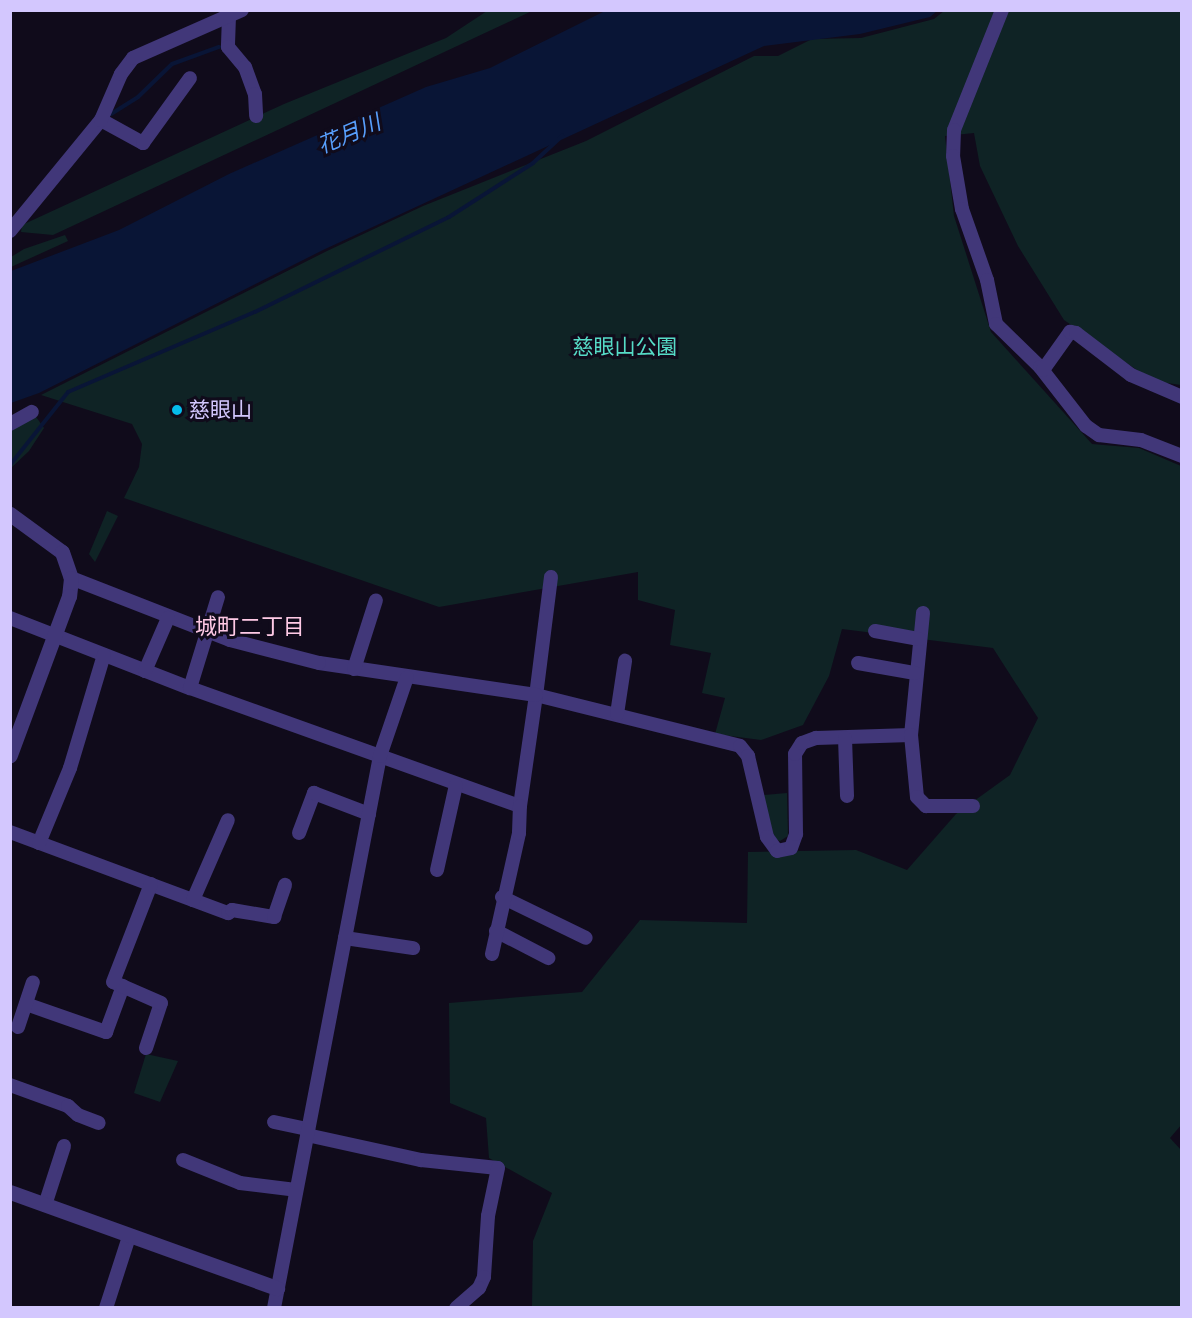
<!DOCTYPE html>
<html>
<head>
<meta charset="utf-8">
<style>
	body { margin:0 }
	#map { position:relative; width:1192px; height:1318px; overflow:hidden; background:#100b1b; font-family:Signika,"Noto Sans JP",sans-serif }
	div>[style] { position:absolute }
	.green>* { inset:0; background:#0f2325 }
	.water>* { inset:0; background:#091536 }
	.stream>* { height:4px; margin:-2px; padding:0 2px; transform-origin:2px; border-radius:2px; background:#091536 }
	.minor>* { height:14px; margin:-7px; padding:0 7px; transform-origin:7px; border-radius:7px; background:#413779 }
	.tertiary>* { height:15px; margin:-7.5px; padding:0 7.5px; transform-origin:7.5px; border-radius:7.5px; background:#413779 }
	.dots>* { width:16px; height:16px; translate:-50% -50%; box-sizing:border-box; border:3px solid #100b1b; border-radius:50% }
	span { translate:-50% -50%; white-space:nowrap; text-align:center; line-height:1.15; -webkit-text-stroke:6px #100b1b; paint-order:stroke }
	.park-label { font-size:21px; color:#56dbc7 }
	.poi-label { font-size:21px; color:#d3c7fe }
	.left { translate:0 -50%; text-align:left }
	.water-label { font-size:22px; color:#579efb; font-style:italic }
	.neighbourhood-label { font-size:22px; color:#fec9e5 }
	.frame { position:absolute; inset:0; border:12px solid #d3c7fe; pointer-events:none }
</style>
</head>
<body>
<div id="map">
	<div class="green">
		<div style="clip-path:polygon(487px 11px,532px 11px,53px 235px,21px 232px,22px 225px,284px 104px,446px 38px)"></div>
		<div style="clip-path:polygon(944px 11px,1181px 11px,1181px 385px,1153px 381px,1064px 320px,1018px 246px,980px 166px,974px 133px,945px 136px,954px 216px,991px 332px,1092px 444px,1139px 448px,1181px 466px,1182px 1124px,1170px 1138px,1181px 1150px,1181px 1307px,532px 1307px,533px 1241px,552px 1193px,489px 1158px,486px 1118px,450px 1103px,449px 1003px,582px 992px,640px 920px,747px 923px,748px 852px,856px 850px,907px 870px,956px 814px,1010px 775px,1038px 718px,993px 648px,842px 629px,829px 676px,803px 725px,761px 740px,715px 734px,725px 698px,702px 693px,711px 653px,670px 645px,675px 610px,638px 600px,638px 572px,439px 607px,124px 498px,139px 467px,142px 444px,132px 424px,41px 395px,327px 251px,423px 206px,586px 141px,754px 56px,778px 56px,812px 39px,861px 38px,934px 19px)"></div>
		<div style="clip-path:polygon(65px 235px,68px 241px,11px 267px,11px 257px,24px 249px)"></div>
		<div style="clip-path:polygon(34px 414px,44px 428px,29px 451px,11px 468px,11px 428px)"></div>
		<div style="clip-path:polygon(107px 511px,118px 516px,95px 562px,89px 554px)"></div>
		<div style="clip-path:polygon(787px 793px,788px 836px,780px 841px,770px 837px,764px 795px)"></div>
		<div style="clip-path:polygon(146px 1054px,178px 1061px,160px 1102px,134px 1093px)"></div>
	</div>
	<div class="water">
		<div style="clip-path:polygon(607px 10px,937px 11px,930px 17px,860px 34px,764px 46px,323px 250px,39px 393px,11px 403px,11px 271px,119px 230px,229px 174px,426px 87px,490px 68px)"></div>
	</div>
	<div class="stream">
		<div style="left:111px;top:114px;width:32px;rotate:-32deg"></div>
		<div style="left:138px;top:97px;width:47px;rotate:-44.1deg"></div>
		<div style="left:172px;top:64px;width:50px;rotate:-19.9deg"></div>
		<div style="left:10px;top:465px;width:93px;rotate:-51.5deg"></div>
		<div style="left:68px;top:392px;width:203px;rotate:-23.2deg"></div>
		<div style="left:255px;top:312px;width:216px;rotate:-26.1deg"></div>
		<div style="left:449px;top:217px;width:100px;rotate:-32.7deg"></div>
		<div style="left:533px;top:163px;width:40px;rotate:-43deg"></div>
	</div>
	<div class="minor">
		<div style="left:1002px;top:10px;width:129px;rotate:111.8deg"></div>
		<div style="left:954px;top:130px;width:26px;rotate:92deg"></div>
		<div style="left:953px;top:156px;width:54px;rotate:80.4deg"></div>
		<div style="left:962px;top:209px;width:75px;rotate:70.6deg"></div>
		<div style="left:987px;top:280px;width:45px;rotate:78.4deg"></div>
		<div style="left:996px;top:324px;width:62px;rotate:44.3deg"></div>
		<div style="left:1040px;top:367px;width:75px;rotate:52.1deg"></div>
		<div style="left:1086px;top:426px;width:16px;rotate:35deg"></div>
		<div style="left:1099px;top:435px;width:42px;rotate:6.8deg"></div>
		<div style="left:1141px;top:440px;width:44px;rotate:21.3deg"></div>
		<div style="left:229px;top:16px;width:31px;rotate:92deg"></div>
		<div style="left:228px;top:47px;width:26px;rotate:50deg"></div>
		<div style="left:245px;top:67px;width:29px;rotate:70deg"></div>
		<div style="left:255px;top:94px;width:22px;rotate:87deg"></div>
		<div style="left:101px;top:120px;width:48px;rotate:28.7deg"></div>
		<div style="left:143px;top:143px;width:80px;rotate:-54.1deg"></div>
		<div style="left:10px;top:231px;width:144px;rotate:-50.7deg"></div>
		<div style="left:101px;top:120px;width:50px;rotate:-66.5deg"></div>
		<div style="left:121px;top:74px;width:20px;rotate:-53deg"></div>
		<div style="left:133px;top:58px;width:119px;rotate:-23.8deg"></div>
		<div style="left:1043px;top:370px;width:47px;rotate:-54.6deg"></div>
		<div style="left:1070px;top:332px;width:6px;rotate:9deg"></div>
		<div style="left:1076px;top:333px;width:69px;rotate:37.4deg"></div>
		<div style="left:1131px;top:375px;width:56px;rotate:23.3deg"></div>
		<div style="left:10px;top:424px;width:25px;rotate:-29deg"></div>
		<div style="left:551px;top:577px;width:119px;rotate:97.2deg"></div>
		<div style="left:536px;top:695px;width:210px;rotate:14deg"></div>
		<div style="left:740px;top:746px;width:13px;rotate:51deg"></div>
		<div style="left:748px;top:756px;width:83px;rotate:76.8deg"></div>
		<div style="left:767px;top:837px;width:17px;rotate:54deg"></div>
		<div style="left:777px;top:851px;width:14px;rotate:-12deg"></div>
		<div style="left:791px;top:848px;width:15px;rotate:-70deg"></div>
		<div style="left:796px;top:834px;width:80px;rotate:-90.7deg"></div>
		<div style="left:795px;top:754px;width:13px;rotate:-58deg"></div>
		<div style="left:802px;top:743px;width:15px;rotate:-20deg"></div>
		<div style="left:816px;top:738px;width:95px;rotate:-1.8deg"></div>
		<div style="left:923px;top:613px;width:123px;rotate:95.6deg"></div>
		<div style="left:911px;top:735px;width:62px;rotate:84.5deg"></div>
		<div style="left:917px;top:797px;width:13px;rotate:45deg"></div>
		<div style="left:926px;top:806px;width:47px"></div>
		<div style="left:10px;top:618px;width:193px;rotate:21.3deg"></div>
		<div style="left:190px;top:688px;width:350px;rotate:19.7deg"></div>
		<div style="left:520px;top:806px;width:112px;rotate:-81.8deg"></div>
		<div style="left:536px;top:695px;width:219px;rotate:-171.6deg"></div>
		<div style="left:319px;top:663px;width:92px;rotate:-165.5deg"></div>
		<div style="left:230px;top:640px;width:171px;rotate:-158.7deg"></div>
		<div style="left:875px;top:631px;width:45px;rotate:10.3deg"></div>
		<div style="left:858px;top:663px;width:58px;rotate:10deg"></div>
		<div style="left:354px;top:669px;width:72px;rotate:-72.3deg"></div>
		<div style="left:145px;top:671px;width:58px;rotate:-66.5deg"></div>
		<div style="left:190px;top:688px;width:95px;rotate:-72.9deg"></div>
		<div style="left:617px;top:714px;width:54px;rotate:-81.4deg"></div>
		<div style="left:845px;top:738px;width:58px;rotate:88deg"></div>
		<div style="left:10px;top:832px;width:233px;rotate:20.4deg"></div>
		<div style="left:228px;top:913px;width:5px;rotate:-37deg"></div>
		<div style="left:232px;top:910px;width:43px;rotate:9.5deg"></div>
		<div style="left:274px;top:917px;width:34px;rotate:-71deg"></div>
		<div style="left:299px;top:833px;width:43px;rotate:-69.4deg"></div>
		<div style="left:314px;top:793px;width:59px;rotate:20.9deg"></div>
		<div style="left:39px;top:843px;width:81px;rotate:-67.5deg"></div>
		<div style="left:70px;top:768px;width:118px;rotate:-73.3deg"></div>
		<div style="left:437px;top:870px;width:87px;rotate:-77.4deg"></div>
		<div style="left:502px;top:897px;width:93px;rotate:26deg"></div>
		<div style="left:193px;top:900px;width:87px;rotate:-66.4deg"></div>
		<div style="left:496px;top:931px;width:59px;rotate:27.4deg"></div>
		<div style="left:345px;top:938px;width:69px;rotate:8.4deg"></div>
		<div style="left:492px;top:954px;width:124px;rotate:-77.4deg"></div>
		<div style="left:519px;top:833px;width:27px;rotate:-88deg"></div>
		<div style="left:26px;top:1004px;width:85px;rotate:19.3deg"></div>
		<div style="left:106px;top:1032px;width:49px;rotate:-69.7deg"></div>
		<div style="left:18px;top:1027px;width:47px;rotate:-71.6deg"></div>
		<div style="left:146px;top:1048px;width:47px;rotate:-71.6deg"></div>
		<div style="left:161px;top:1003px;width:52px;rotate:-156.4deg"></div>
		<div style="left:113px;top:982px;width:105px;rotate:-68.8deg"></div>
		<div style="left:10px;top:1085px;width:62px;rotate:19.9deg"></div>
		<div style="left:68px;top:1106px;width:13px;rotate:42deg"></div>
		<div style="left:78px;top:1115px;width:22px;rotate:21deg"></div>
		<div style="left:274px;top:1122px;width:35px;rotate:12deg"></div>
		<div style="left:307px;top:1135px;width:117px;rotate:12.4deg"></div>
		<div style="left:421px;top:1160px;width:77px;rotate:5.9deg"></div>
		<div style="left:498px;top:1168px;width:49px;rotate:101.8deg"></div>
		<div style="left:488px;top:1216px;width:61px;rotate:93.8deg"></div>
		<div style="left:484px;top:1277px;width:12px;rotate:114deg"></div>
		<div style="left:479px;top:1288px;width:30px;rotate:139deg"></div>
		<div style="left:183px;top:1160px;width:61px;rotate:22deg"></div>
		<div style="left:240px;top:1183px;width:56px;rotate:7.1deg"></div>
		<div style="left:45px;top:1205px;width:62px;rotate:-72.1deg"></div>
		<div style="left:106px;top:1308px;width:75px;rotate:-72.1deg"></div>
		<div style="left:274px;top:1308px;width:562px;rotate:-79.13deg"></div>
		<div style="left:380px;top:756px;width:83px;rotate:-71.1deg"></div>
	</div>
	<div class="tertiary">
		<div style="left:10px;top:514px;width:64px;rotate:36.2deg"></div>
		<div style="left:62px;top:552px;width:28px;rotate:71deg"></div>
		<div style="left:71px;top:578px;width:18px;rotate:96deg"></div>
		<div style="left:69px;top:596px;width:170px;rotate:110.4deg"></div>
		<div style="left:10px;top:1192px;width:284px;rotate:19.8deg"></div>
	</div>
	<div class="dots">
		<div style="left:177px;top:410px;background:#05bceb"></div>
	</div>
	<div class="park-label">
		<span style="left:625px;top:347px">慈眼山公園</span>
	</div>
	<div class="poi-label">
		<span class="left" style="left:189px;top:410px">慈眼山</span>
	</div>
	<div class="water-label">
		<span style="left:349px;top:134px;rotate:-23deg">花月川</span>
	</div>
	<div class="neighbourhood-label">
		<span style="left:250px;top:627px">城町二丁目</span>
	</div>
	<div class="frame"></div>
</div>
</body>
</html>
